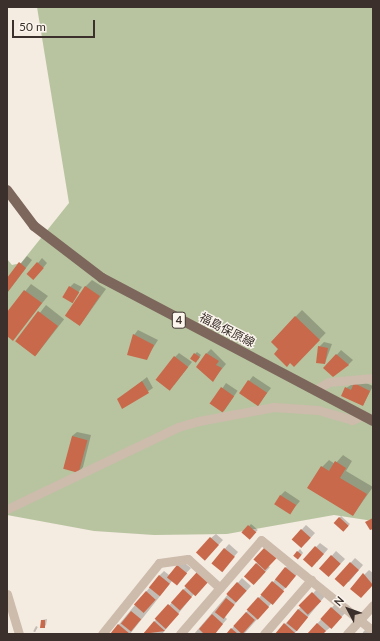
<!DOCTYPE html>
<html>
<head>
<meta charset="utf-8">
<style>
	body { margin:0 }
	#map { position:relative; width:380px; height:641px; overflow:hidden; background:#f4ebe1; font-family:Lato,"Noto Sans JP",sans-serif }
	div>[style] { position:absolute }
	.green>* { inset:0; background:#b8c4a0 }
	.shadow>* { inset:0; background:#0003; transform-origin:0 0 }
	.building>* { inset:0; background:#c8694b; transform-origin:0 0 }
	.minor>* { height:9px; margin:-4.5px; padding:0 4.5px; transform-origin:4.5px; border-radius:4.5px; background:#cdbbac }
	.primary>* { height:10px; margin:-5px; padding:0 5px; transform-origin:5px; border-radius:5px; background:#7d675c }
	span { translate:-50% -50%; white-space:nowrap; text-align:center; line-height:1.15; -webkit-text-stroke:3px #fbf5ee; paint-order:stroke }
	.shield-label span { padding:1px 3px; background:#fbf5ee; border:1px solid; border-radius:3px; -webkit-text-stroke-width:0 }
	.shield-label { font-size:11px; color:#3b302b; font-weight:700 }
	.street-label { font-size:12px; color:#3b302b }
	.frame { position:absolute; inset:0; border:8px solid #3b302b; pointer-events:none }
	.north { position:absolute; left:328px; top:589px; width:40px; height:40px; -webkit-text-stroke:3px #fbf5ee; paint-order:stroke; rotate:311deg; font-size:11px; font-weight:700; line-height:16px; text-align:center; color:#3b302b }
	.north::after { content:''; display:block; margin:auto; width:14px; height:18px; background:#3b302b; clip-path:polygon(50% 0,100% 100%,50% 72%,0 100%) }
	.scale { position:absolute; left:12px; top:20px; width:83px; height:18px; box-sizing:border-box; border:2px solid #3b302b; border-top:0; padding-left:5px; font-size:12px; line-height:14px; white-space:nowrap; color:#3b302b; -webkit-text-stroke:3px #fbf5ee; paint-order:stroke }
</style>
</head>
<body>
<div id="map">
	<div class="green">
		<div style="clip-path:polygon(37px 7px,373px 7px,373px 521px,334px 515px,227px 534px,154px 535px,94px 531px,7px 515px,7px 259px,12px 265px,21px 263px,69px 203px)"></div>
	</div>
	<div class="shadow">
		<div style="clip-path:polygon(27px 256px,32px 260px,7px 293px,7px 280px)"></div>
		<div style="clip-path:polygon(42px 258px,47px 263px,38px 274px,38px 263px)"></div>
		<div style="clip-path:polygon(92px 280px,106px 289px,81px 324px,85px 287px)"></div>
		<div style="clip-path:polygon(74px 283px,82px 287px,72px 302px,70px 287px)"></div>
		<div style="clip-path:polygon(31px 284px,48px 296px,13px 339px,7px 335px,7px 314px)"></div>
		<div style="left:46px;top:305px;width:23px;height:46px;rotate:38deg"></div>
		<div style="left:302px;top:310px;width:33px;height:44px;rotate:44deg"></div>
		<div style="clip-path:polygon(138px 330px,158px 340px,146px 359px,134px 335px)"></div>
		<div style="clip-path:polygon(324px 342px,332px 344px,325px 363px,319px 347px)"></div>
		<div style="clip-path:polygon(211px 349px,226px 364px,213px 380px,207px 353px)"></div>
		<div style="clip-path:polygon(341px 350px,353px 360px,348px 365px,325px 368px)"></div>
		<div style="clip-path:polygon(197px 352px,201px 355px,198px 360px,195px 354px)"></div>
		<div style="clip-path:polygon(179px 353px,192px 362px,174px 385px,175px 357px)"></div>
		<div style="clip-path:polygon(253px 376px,271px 388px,258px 405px,249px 381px)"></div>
		<div style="clip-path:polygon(147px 377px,153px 388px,123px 408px,118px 400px)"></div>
		<div style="clip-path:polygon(359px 380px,373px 386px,363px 405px,346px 388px)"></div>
		<div style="left:226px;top:383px;width:14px;height:24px;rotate:34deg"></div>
		<div style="clip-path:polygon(77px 432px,91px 435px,83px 467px,79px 472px,72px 436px)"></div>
		<div style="clip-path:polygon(343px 455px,352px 461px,346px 471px,373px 487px,353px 515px,322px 467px,329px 460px,335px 464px)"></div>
		<div style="clip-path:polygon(285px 491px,300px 501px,290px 513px,280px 496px)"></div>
		<div style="left:341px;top:516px;width:12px;height:9px;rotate:42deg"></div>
		<div style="left:251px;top:524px;width:9px;height:11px;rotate:41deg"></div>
		<div style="clip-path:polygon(306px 525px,315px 533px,306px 543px,293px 539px)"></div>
		<div style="clip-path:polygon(216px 534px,223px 540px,209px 555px,211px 538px)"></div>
		<div style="clip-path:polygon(320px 543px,328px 549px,317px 562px,316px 547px)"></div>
		<div style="clip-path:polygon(229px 544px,238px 552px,226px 566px,212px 563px)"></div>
		<div style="clip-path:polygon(300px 549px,303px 553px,298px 559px,294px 556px)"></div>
		<div style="clip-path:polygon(336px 551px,345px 559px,334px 571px,321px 568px)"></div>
		<div style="clip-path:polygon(355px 558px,363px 565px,349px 582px,336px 579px)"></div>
		<div style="clip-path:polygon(182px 561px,191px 568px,180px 580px,172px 581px,130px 634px,111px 634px,160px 575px,164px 571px,169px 575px)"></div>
		<div style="clip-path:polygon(258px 562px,270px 567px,259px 579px,246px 576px)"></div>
		<div style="clip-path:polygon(290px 563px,300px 571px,287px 586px,244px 634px,227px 634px)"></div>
		<div style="clip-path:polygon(369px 570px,373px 573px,373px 584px,365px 592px,351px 588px)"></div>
		<div style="clip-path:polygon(242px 578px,251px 586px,224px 616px,227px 619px,214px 634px,194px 634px)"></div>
		<div style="clip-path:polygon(186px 587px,194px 594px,162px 634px,143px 634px)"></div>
		<div style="clip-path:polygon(317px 589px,325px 596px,294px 634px,276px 634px)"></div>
		<div style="clip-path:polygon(336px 603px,346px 612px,336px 623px,322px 634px,308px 634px)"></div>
		<div style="clip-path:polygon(47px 619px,46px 625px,44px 627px,42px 620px)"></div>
		<div style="left:36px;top:626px;width:2px;height:6px;rotate:27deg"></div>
		<div style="clip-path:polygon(369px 627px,373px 634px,362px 634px,364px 631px)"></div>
	</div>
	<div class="building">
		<div style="clip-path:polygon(19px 262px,26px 268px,7px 293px,7px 278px)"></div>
		<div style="left:37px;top:262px;width:9px;height:16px;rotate:41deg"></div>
		<div style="left:69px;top:286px;width:12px;height:13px;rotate:31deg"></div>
		<div style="left:85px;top:286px;width:18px;height:36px;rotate:34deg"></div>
		<div style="clip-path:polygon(24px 290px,42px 303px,13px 341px,7px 336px,7px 312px)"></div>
		<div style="left:38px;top:311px;width:25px;height:38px;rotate:37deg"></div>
		<div style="clip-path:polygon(295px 316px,320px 340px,294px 367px,290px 363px,287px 367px,274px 354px,278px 349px,271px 342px)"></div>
		<div style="clip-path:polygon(133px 334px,154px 345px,147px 360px,127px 355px)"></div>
		<div style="clip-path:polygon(318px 346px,328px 348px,325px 364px,316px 363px)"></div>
		<div style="left:194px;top:353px;width:7px;height:7px;rotate:34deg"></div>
		<div style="clip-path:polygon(206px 353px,219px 361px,216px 365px,222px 368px,213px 382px,196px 367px)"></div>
		<div style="clip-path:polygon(336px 354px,349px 365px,333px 377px,323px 368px)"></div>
		<div style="left:174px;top:356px;width:18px;height:30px;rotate:38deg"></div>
		<div style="left:248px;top:380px;width:23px;height:16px;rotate:34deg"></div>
		<div style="clip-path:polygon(142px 381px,149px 393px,122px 409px,117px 399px)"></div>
		<div style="clip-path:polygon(354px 383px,370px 391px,363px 406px,341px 396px,345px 387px,351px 390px)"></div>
		<div style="left:221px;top:387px;width:16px;height:20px;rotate:35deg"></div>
		<div style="left:72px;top:436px;width:16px;height:34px;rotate:15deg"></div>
		<div style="clip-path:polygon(335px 461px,346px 468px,340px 478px,367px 494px,353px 516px,307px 488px,321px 466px,329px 471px)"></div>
		<div style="left:280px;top:495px;width:19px;height:11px;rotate:32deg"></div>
		<div style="left:339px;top:517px;width:13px;height:8px;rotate:42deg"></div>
		<div style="clip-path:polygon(373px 518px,373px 529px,370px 530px,365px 522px)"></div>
		<div style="left:248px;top:525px;width:11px;height:10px;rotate:41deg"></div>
		<div style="left:301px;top:529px;width:13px;height:14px;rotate:42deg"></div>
		<div style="left:210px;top:537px;width:12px;height:21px;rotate:42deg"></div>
		<div style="left:315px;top:546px;width:12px;height:18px;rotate:42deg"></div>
		<div style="left:265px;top:547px;width:16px;height:17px;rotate:43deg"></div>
		<div style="left:224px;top:548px;width:14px;height:20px;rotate:39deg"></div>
		<div style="left:297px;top:551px;width:6px;height:6px;rotate:39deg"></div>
		<div style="left:331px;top:555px;width:13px;height:18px;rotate:42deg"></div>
		<div style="left:350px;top:562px;width:12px;height:23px;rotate:42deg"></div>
		<div style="left:256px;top:563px;width:13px;height:18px;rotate:42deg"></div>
		<div style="left:177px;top:565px;width:13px;height:16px;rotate:39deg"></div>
		<div style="left:285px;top:567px;width:14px;height:16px;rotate:39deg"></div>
		<div style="left:197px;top:572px;width:15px;height:19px;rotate:42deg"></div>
		<div style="clip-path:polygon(363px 573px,373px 585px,361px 598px,350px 589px)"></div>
		<div style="left:159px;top:575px;width:14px;height:16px;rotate:39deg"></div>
		<div style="left:272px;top:581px;width:16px;height:18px;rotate:40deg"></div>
		<div style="left:237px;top:582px;width:13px;height:16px;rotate:42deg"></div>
		<div style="left:183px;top:589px;width:12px;height:18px;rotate:42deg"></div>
		<div style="left:146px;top:591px;width:13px;height:18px;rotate:42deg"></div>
		<div style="left:312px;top:592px;width:13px;height:19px;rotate:45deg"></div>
		<div style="left:258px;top:597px;width:15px;height:17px;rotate:42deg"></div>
		<div style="left:226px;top:598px;width:11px;height:18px;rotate:38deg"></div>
		<div style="left:168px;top:604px;width:15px;height:20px;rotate:42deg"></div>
		<div style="left:331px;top:607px;width:15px;height:16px;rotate:42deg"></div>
		<div style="left:298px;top:609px;width:13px;height:18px;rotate:39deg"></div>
		<div style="left:131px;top:611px;width:13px;height:16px;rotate:39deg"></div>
		<div style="left:246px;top:612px;width:12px;height:19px;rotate:42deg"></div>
		<div style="clip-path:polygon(212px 614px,223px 624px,215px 634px,204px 634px,199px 629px)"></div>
		<div style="clip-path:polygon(41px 620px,45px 620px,45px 628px,40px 628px)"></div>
		<div style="clip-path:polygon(154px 621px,165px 631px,143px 634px)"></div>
		<div style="clip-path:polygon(284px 623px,295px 633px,294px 634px,275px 634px)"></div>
		<div style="clip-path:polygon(317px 623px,326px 631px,323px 634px,307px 634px)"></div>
		<div style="clip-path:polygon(118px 624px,130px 634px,110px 634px)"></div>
		<div style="clip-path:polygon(231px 628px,238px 634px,226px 634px)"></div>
	</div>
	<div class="minor">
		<div style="left:315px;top:390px;width:16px;rotate:-30deg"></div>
		<div style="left:329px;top:382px;width:44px;rotate:-5.2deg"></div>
		<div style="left:7px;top:509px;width:190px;rotate:-25.6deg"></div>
		<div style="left:178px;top:427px;width:22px;rotate:-16deg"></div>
		<div style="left:199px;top:421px;width:76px;rotate:-10.6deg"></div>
		<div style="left:274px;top:407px;width:44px;rotate:3.9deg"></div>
		<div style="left:318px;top:410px;width:35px;rotate:16deg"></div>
		<div style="left:352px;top:420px;width:13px;rotate:-23deg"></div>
		<div style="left:7px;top:594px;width:42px;rotate:73.3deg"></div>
		<div style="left:102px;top:634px;width:91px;rotate:-51.2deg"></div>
		<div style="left:159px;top:563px;width:29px;rotate:-8deg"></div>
		<div style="left:188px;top:559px;width:43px;rotate:42.2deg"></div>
		<div style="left:180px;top:634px;width:124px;rotate:-49.2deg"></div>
		<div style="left:261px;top:540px;width:144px;rotate:39.1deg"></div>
		<div style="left:264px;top:634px;width:72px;rotate:-49deg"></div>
		<div style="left:347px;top:634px;width:39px;rotate:-48deg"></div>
	</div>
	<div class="primary">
		<div style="left:7px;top:190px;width:45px;rotate:53.1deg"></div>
		<div style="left:34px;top:226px;width:86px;rotate:37.4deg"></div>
		<div style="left:102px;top:278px;width:306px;rotate:27.8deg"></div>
	</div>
	<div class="shield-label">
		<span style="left:179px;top:320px">4</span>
	</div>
	<div class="street-label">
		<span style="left:227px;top:330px;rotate:27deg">福島保原線</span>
	</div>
	<div class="frame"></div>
	<div class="north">N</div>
	<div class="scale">50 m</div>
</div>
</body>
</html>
